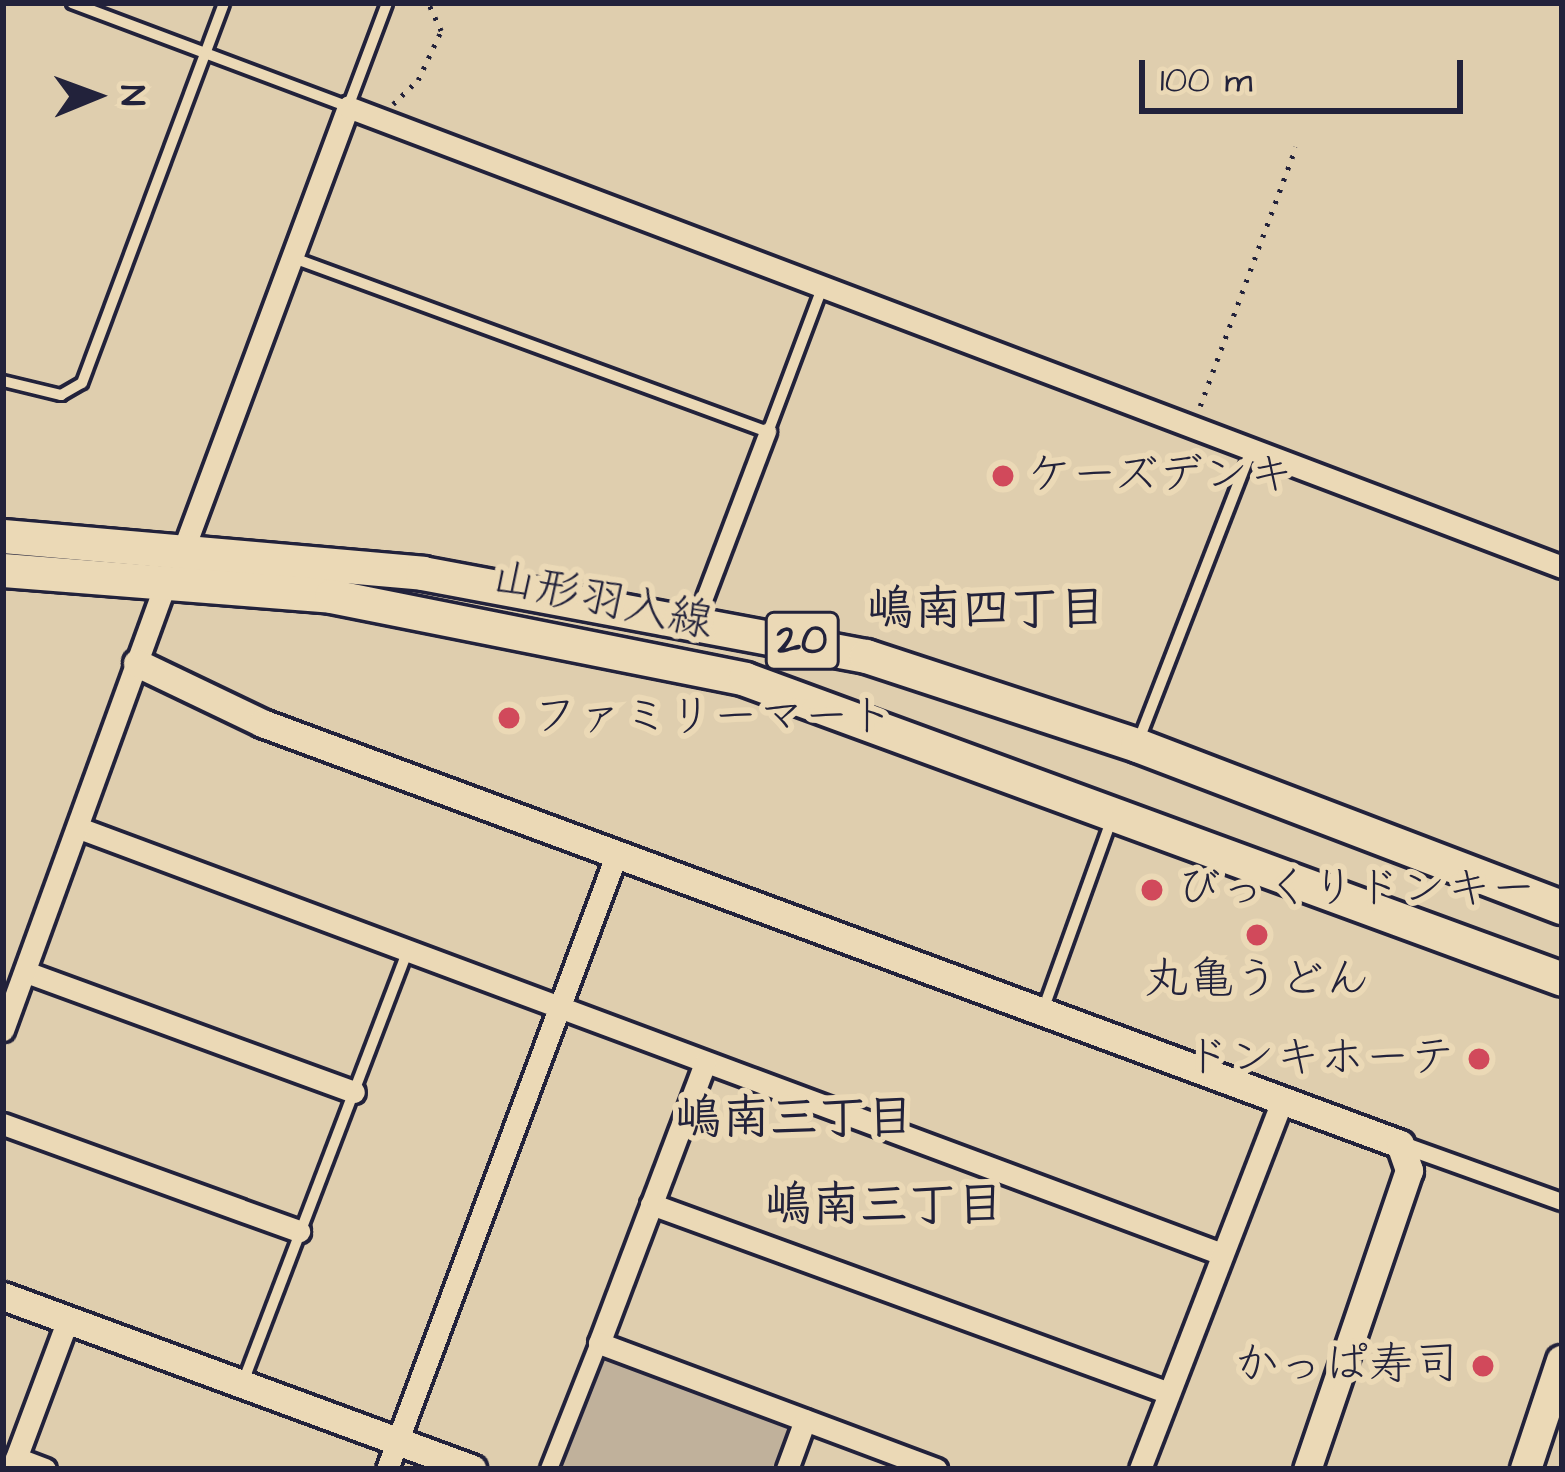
<!DOCTYPE html>
<html>
<head>
<meta charset="utf-8">
<style>
	body { margin:0 }
	#map { position:relative; width:1565px; height:1472px; overflow:hidden; background:#dfceae; font-family:"Architects Daughter","Klee One",sans-serif }
	div>[style] { position:absolute }
	.green>* { inset:0; background:#c0b19b }
	.path>* { height:4.5px; margin-top:-2.25px; transform-origin:0; background:repeating-linear-gradient(90deg,#22223b 0 3px,transparent 0 12px) }
	.roads { filter:drop-shadow(3px 0 #22223b) drop-shadow(-3px 0 #22223b) drop-shadow(0 3px #22223b) drop-shadow(0 -3px #22223b) }
	.service>* { height:10px; margin:-5px; padding:0 5px; transform-origin:5px; border-radius:5px; background:#ebd9b6 }
	.pedestrian>* { height:16px; margin:-8px; padding:0 8px; transform-origin:8px; border-radius:8px; background:#ebd9b6 }
	.minor>* { height:21px; margin:-10.5px; padding:0 10.5px; transform-origin:10.5px; border-radius:10.5px; background:#ebd9b6 }
	.tertiary>* { height:27px; margin:-13.5px; padding:0 13.5px; transform-origin:13.5px; border-radius:13.5px; background:#ebd9b6 }
	.secondary>* { height:30px; margin:-15px; padding:0 15px; transform-origin:15px; border-radius:15px; background:#ebd9b6 }
	.primary>* { height:33px; margin:-16.5px; padding:0 16.5px; transform-origin:16.5px; border-radius:16.5px; background:#ebd9b6 }
	.dots>* { width:33px; height:33px; translate:-50% -50%; box-sizing:border-box; border:6px solid #ebd9b6; border-radius:50% }
	span { translate:-50% -50%; white-space:nowrap; text-align:center; line-height:1.15; -webkit-text-stroke:12px #ebd9b6; paint-order:stroke }
	.shield-label span { padding:3px 9px; background:#ebd9b6; border:3px solid; border-radius:9px; -webkit-text-stroke-width:0 }
	.shield-label { font-size:42px; color:#22223b; font-weight:700 }
	.poi-label { font-size:45px; color:#22223b }
	.left { translate:0 -50%; text-align:left }
	.right { translate:-100% -50%; text-align:right }
	.street-label { font-size:45px; color:#22223b }
	.neighbourhood-label { font-size:48px; color:#22223b; font-weight:700 }
	.frame { position:absolute; inset:0; border:6px solid #22223b; pointer-events:none }
	.north { position:absolute; left:36px; top:36px; width:120px; height:120px; -webkit-text-stroke:9px #ebd9b6; paint-order:stroke; rotate:89deg; font-size:33px; font-weight:700; line-height:48px; text-align:center; color:#22223b }
	.north::after { content:''; display:block; margin:auto; width:42px; height:54px; background:#22223b; clip-path:polygon(50% 0,100% 100%,50% 72%,0 100%) }
	.scale { position:absolute; left:1139px; top:60px; width:324px; height:54px; box-sizing:border-box; border:6px solid #22223b; border-top:0; padding-left:15px; font-size:36px; line-height:42px; white-space:nowrap; color:#22223b; -webkit-text-stroke:9px #ebd9b6; paint-order:stroke }
</style>
</head>
<body>
<div id="map">
	<div class="green">
		<div style="clip-path:polygon(599px 1343px,805px 1420px,787px 1469px,549px 1469px)"></div>
	</div>
	<div class="path">
		<div style="left:393px;top:104px;width:35px;rotate:-44deg"></div>
		<div style="left:418px;top:80px;width:54px;rotate:-64.9deg"></div>
		<div style="left:441px;top:31px;width:31px;rotate:-115deg"></div>
		<div style="left:1200px;top:406px;width:276px;rotate:-69.7deg"></div>
	</div>
	<div class="roads">
		<div class="service">
			<div style="left:72px;top:3px;width:295px;rotate:20.6deg"></div>
			<div style="left:348px;top:107px;width:111px;rotate:-69.4deg"></div>
			<div style="left:291px;top:257px;width:508px;rotate:20.15deg"></div>
			<div style="left:768px;top:432px;width:154px;rotate:-69.4deg"></div>
			<div style="left:3px;top:381px;width:60px;rotate:13.6deg"></div>
			<div style="left:61px;top:395px;width:24px;rotate:-30deg"></div>
			<div style="left:82px;top:383px;width:406px;rotate:-69.5deg"></div>
			<div style="left:1138px;top:742px;width:315px;rotate:-68.8deg"></div>
			<div style="left:1043px;top:1010px;width:204px;rotate:-70.2deg"></div>
			<div style="left:243px;top:1382px;width:462px;rotate:-69.1deg"></div>
		</div>
		<div class="pedestrian">
			<div style="left:705px;top:598px;width:178px;rotate:-69.2deg"></div>
			<div style="left:1400px;top:1144px;width:172px;rotate:19.7deg"></div>
			<div style="left:549px;top:1469px;width:136px;rotate:-68.4deg"></div>
		</div>
		<div class="minor">
			<div style="left:184px;top:548px;width:471px;rotate:-69.6deg"></div>
			<div style="left:348px;top:107px;width:1298px;rotate:20.75deg"></div>
			<div style="left:79px;top:828px;width:1220px;rotate:20.44deg"></div>
			<div style="left:26px;top:972px;width:349px;rotate:20.1deg"></div>
			<div style="left:3px;top:1030px;width:478px;rotate:-70deg"></div>
			<div style="left:705px;top:1063px;width:299px;rotate:110.7deg"></div>
			<div style="left:599px;top:1343px;width:360px;rotate:20.5deg"></div>
			<div style="left:3px;top:1124px;width:315px;rotate:19.9deg"></div>
			<div style="left:651px;top:1204px;width:551px;rotate:20.05deg"></div>
			<div style="left:16px;top:1458px;width:31px;rotate:21deg"></div>
			<div style="left:12px;top:1469px;width:160px;rotate:-69.5deg"></div>
			<div style="left:387px;top:1469px;width:654px;rotate:-69.52deg"></div>
			<div style="left:787px;top:1469px;width:52px;rotate:-69.8deg"></div>
			<div style="left:1140px;top:1469px;width:394px;rotate:-68.9deg"></div>
		</div>
		<div class="tertiary">
			<div style="left:137px;top:663px;width:139px;rotate:25.6deg"></div>
			<div style="left:262px;top:723px;width:1213px;rotate:20.3deg"></div>
			<div style="left:1400px;top:1144px;width:28px;rotate:71deg"></div>
			<div style="left:1409px;top:1170px;width:316px;rotate:108.8deg"></div>
			<div style="left:3px;top:1296px;width:500px;rotate:20.2deg"></div>
		</div>
		<div class="secondary">
			<div style="left:1526px;top:1469px;width:114px;rotate:-71.6deg"></div>
		</div>
		<div class="primary">
			<div style="left:3px;top:536px;width:421px;rotate:5deg"></div>
			<div style="left:422px;top:573px;width:452px;rotate:10.6deg"></div>
			<div style="left:866px;top:656px;width:285px;rotate:18.2deg"></div>
			<div style="left:1137px;top:745px;width:455px;rotate:20.9deg"></div>
			<div style="left:3px;top:570px;width:329px;rotate:4.5deg"></div>
			<div style="left:331px;top:596px;width:422px;rotate:11.3deg"></div>
			<div style="left:745px;top:679px;width:870px;rotate:20.16deg"></div>
		</div>
	</div>
	<div class="dots">
		<div style="left:1003px;top:476px;background:#d1495b"></div>
		<div style="left:509px;top:718px;background:#d1495b"></div>
		<div style="left:1152px;top:890px;background:#d1495b"></div>
		<div style="left:1257px;top:935px;background:#d1495b"></div>
		<div style="left:1479px;top:1059px;background:#d1495b"></div>
		<div style="left:1483px;top:1366px;background:#d1495b"></div>
	</div>
	<div class="shield-label">
		<span style="left:802px;top:641px">20</span>
	</div>
	<div class="poi-label">
		<span class="left" style="left:1027px;top:476px">ケーズデンキ</span>
		<span class="left" style="left:533px;top:718px">ファミリーマート</span>
		<span class="left" style="left:1176px;top:890px">びっくりドンキー</span>
		<span style="left:1257px;top:981px">丸亀うどん</span>
		<span class="right" style="left:1455px;top:1059px">ドンキホーテ</span>
		<span class="right" style="left:1459px;top:1366px">かっぱ寿司</span>
	</div>
	<div class="street-label">
		<span style="left:602px;top:601px;rotate:12deg">山形羽入線</span>
	</div>
	<div class="neighbourhood-label">
		<span style="left:986px;top:611px">嶋南四丁目</span>
		<span style="left:794px;top:1120px">嶋南三丁目</span>
		<span style="left:884px;top:1207px">嶋南三丁目</span>
	</div>
	<div class="frame"></div>
	<div class="north">N</div>
	<div class="scale">100 m</div>
</div>
</body>
</html>
